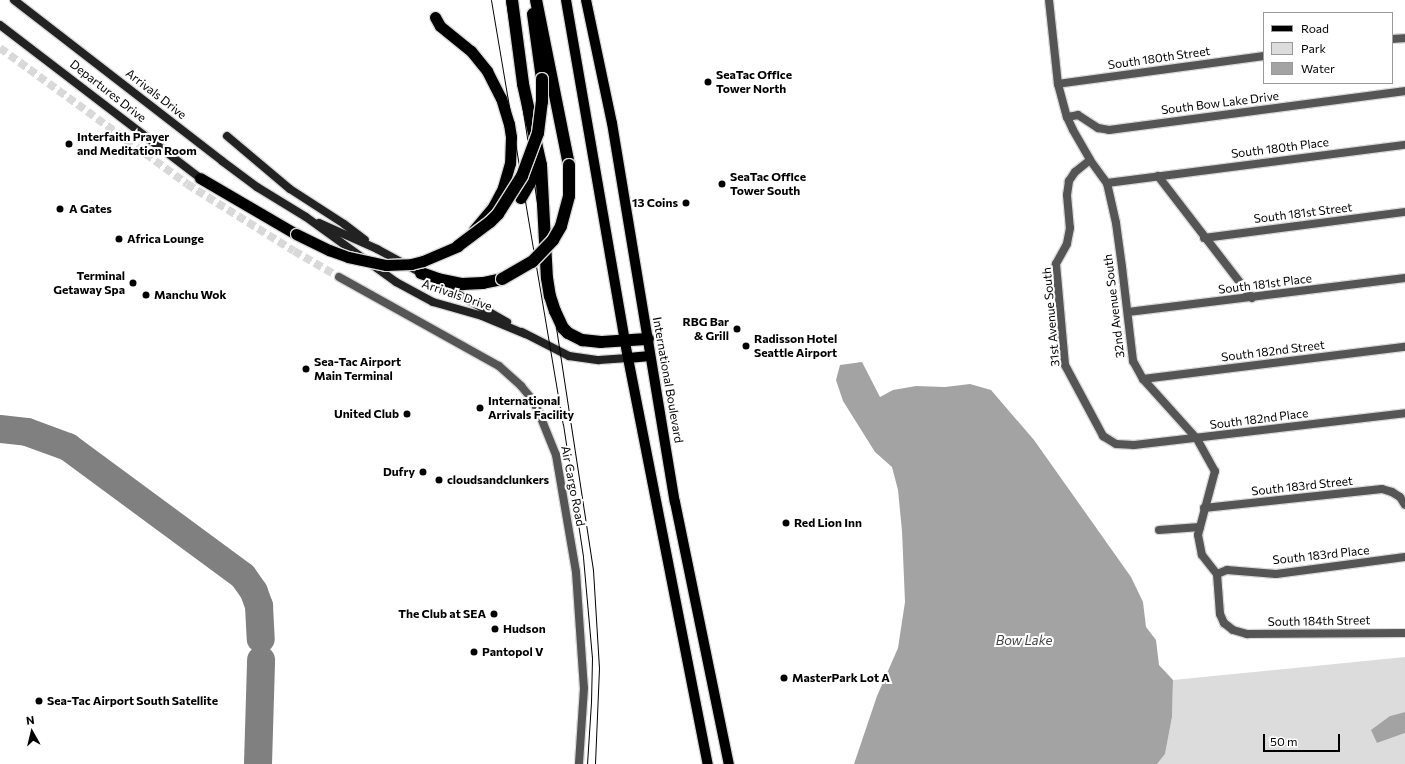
<!DOCTYPE html>
<html>
<head>
<meta charset="utf-8">
<style>
	body { margin:0 }
	#map { position:relative; width:1405px; height:764px; overflow:hidden; background:#fff; font-family:Commissioner,sans-serif }
	div>[style] { position:absolute }
	.green>* { inset:0; background:#dcdcdc }
	.water>* { inset:0; background:#a3a3a3 }
	.taxiway>* { height:28px; margin:-14px; padding:0 14px; transform-origin:14px; border-radius:14px; background:#808080 }
	.minor-tunnel>* { height:8px; margin-top:-4px; transform-origin:0; background:repeating-linear-gradient(90deg,#d9d9d9 0 8px,transparent 0 12px) }
	.roads { filter:drop-shadow(1px 0 #dbdbdb) drop-shadow(-1px 0 #dbdbdb) drop-shadow(0 1px #dbdbdb) drop-shadow(0 -1px #dbdbdb) }
	.minor>* { height:8px; margin:-4px; padding:0 4px; transform-origin:4px; border-radius:4px; background:#555 }
	.tertiary>* { height:8px; margin:-4px; padding:0 4px; transform-origin:4px; border-radius:4px; background:#555 }
	.secondary>* { height:8px; margin:-4px; padding:0 4px; transform-origin:4px; border-radius:4px; background:#222 }
	.primary>* { height:10px; margin:-5px; padding:0 5px; transform-origin:5px; border-radius:5px; background:#000 }
	.trunk>* { height:11px; margin:-5.5px; padding:0 5.5px; transform-origin:5.5px; border-radius:5.5px; background:#000 }
	.motorway>* { height:12px; margin:-6px; padding:0 6px; transform-origin:6px; border-radius:6px; background:#000 }
	.tram>* { height:1px; margin:-0.5px; padding:0 0.5px; transform-origin:0.5px; border-radius:0.5px; background:#000 }
	.bridges { filter:drop-shadow(1px 0 #dbdbdb) drop-shadow(-1px 0 #dbdbdb) drop-shadow(0 1px #dbdbdb) drop-shadow(0 -1px #dbdbdb) }
	.trunk-bridge>* { height:11px; margin:-5.5px; padding:0 5.5px; transform-origin:5.5px; border-radius:5.5px; background:#000 }
	.motorway-bridge>* { height:12px; margin:-6px; padding:0 6px; transform-origin:6px; border-radius:6px; background:#000 }
	.dots>* { width:11px; height:11px; translate:-50% -50%; box-sizing:border-box; border:2px solid #fff; border-radius:50% }
	span { translate:-50% -50%; white-space:nowrap; text-align:center; line-height:1.15; -webkit-text-stroke:4px #fff; paint-order:stroke }
	.street-label { font-size:12px; color:#000 }
	.poi-label { font-size:12px; color:#000; font-weight:700 }
	.left { translate:0 -50%; text-align:left }
	.right { translate:-100% -50%; text-align:right }
	.water-label { font-size:13px; color:#444; font-style:italic }
	.legend { position:absolute; left:1263px; top:12px; width:130px; height:72px; box-sizing:border-box; background:#fff; border:1px solid #999; margin:0; padding:5px 7px; list-style:none; font-size:12px; color:#000 }
	.legend li { display:flex; align-items:center; gap:8px; height:20px }
	.legend b { width:20px; border:1px solid #999 }
	.north { position:absolute; left:12px; top:712px; width:40px; height:40px; -webkit-text-stroke:3px #fff; paint-order:stroke; rotate:352deg; font-size:11px; font-weight:700; line-height:16px; text-align:center; color:#000 }
	.north::after { content:''; display:block; margin:auto; width:14px; height:18px; background:#000; clip-path:polygon(50% 0,100% 100%,50% 72%,0 100%) }
	.scale { position:absolute; left:1263px; top:734px; width:77px; height:18px; box-sizing:border-box; border:2px solid #000; border-top:0; padding-left:5px; font-size:12px; line-height:14px; white-space:nowrap; color:#000; -webkit-text-stroke:3px #fff; paint-order:stroke }
</style>
</head>
<body>
<div id="map">
	<div class="green">
		<div style="clip-path:polygon(1405px 657px,1405px 712px,1390px 716px,1377px 743px,1405px 733px,1405px 764px,1157px 764px,1165px 754px,1172px 717px,1173px 680px)"></div>
	</div>
	<div class="water">
		<div style="clip-path:polygon(862px 362px,880px 397px,893px 390px,916px 386px,945px 387px,970px 384px,991px 390px,1034px 440px,1131px 577px,1143px 602px,1146px 627px,1156px 640px,1159px 665px,1173px 680px,1172px 717px,1165px 754px,1157px 764px,854px 764px,877px 696px,898px 648px,905px 602px,902px 531px,898px 490px,892px 467px,875px 452px,843px 401px,836px 380px,840px 365px)"></div>
		<div style="clip-path:polygon(1405px 712px,1405px 733px,1377px 743px,1371px 730px,1390px 716px)"></div>
	</div>
	<div class="taxiway">
		<div style="left:0;top:429px;width:27px;rotate:6deg"></div>
		<div style="left:27px;top:432px;width:44px;rotate:20.1deg"></div>
		<div style="left:68px;top:447px;width:217px;rotate:36.4deg"></div>
		<div style="left:243px;top:576px;width:19px;rotate:55deg"></div>
		<div style="left:254px;top:592px;width:15px;rotate:70deg"></div>
		<div style="left:259px;top:606px;width:33px;rotate:87deg"></div>
		<div style="left:258px;top:764px;width:104px;rotate:-88.3deg"></div>
	</div>
	<div class="minor-tunnel">
		<div style="left:0;top:48px;width:231px;rotate:36deg"></div>
		<div style="left:187px;top:184px;width:126px;rotate:32.1deg"></div>
		<div style="left:294px;top:251px;width:52px;rotate:30deg"></div>
	</div>
	<div class="roads">
		<div class="minor">
			<div style="left:1392px;top:39px;width:13px;rotate:-4deg"></div>
			<div style="left:1264px;top:56px;width:208px;rotate:172.3deg"></div>
			<div style="left:1058px;top:84px;width:34px;rotate:75deg"></div>
			<div style="left:1067px;top:117px;width:14px;rotate:65deg"></div>
			<div style="left:1073px;top:130px;width:34px;rotate:60deg"></div>
			<div style="left:1090px;top:160px;width:29px;rotate:54deg"></div>
			<div style="left:1107px;top:183px;width:41px;rotate:77.3deg"></div>
			<div style="left:1116px;top:223px;width:44px;rotate:82.2deg"></div>
			<div style="left:1122px;top:267px;width:95px;rotate:83.3deg"></div>
			<div style="left:1133px;top:361px;width:21px;rotate:61deg"></div>
			<div style="left:1143px;top:379px;width:81px;rotate:48deg"></div>
			<div style="left:1197px;top:439px;width:37px;rotate:61deg"></div>
			<div style="left:1215px;top:471px;width:66px;rotate:104.9deg"></div>
			<div style="left:1198px;top:535px;width:20px;rotate:79deg"></div>
			<div style="left:1202px;top:555px;width:24px;rotate:52deg"></div>
			<div style="left:1217px;top:574px;width:40px;rotate:85.7deg"></div>
			<div style="left:1220px;top:614px;width:10px;rotate:66deg"></div>
			<div style="left:1224px;top:623px;width:11px;rotate:38deg"></div>
			<div style="left:1233px;top:630px;width:15px;rotate:16deg"></div>
			<div style="left:1247px;top:634px;width:158px;rotate:-0.4deg"></div>
			<div style="left:1067px;top:117px;width:11px;rotate:-10deg"></div>
			<div style="left:1078px;top:115px;width:24px;rotate:33deg"></div>
			<div style="left:1098px;top:128px;width:11px;rotate:10deg"></div>
			<div style="left:1109px;top:130px;width:299px;rotate:-7.5deg"></div>
			<div style="left:1090px;top:160px;width:19px;rotate:141deg"></div>
			<div style="left:1075px;top:172px;width:11px;rotate:124deg"></div>
			<div style="left:1069px;top:181px;width:14px;rotate:98deg"></div>
			<div style="left:1067px;top:195px;width:33px;rotate:85deg"></div>
			<div style="left:1070px;top:228px;width:16px;rotate:101deg"></div>
			<div style="left:1067px;top:244px;width:23px;rotate:119deg"></div>
			<div style="left:1056px;top:264px;width:101px;rotate:84.9deg"></div>
			<div style="left:1065px;top:365px;width:81px;rotate:61.8deg"></div>
			<div style="left:1103px;top:436px;width:15px;rotate:32deg"></div>
			<div style="left:1116px;top:444px;width:18px;rotate:3deg"></div>
			<div style="left:1134px;top:445px;width:273px;rotate:-6.7deg"></div>
			<div style="left:1158px;top:176px;width:154px;rotate:52.4deg"></div>
			<div style="left:1107px;top:183px;width:300px;rotate:-7.3deg"></div>
			<div style="left:1204px;top:238px;width:203px;rotate:-7.4deg"></div>
			<div style="left:339px;top:277px;width:183px;rotate:29.1deg"></div>
			<div style="left:499px;top:366px;width:30px;rotate:42deg"></div>
			<div style="left:521px;top:386px;width:17px;rotate:50deg"></div>
			<div style="left:532px;top:399px;width:16px;rotate:63deg"></div>
			<div style="left:539px;top:413px;width:45px;rotate:68deg"></div>
			<div style="left:556px;top:455px;width:119px;rotate:80.3deg"></div>
			<div style="left:576px;top:572px;width:116px;rotate:86.1deg"></div>
			<div style="left:584px;top:688px;width:76px;rotate:93.8deg"></div>
			<div style="left:1128px;top:312px;width:279px;rotate:-7deg"></div>
			<div style="left:1143px;top:379px;width:264px;rotate:-7deg"></div>
			<div style="left:1204px;top:508px;width:179px;rotate:-6.1deg"></div>
			<div style="left:1382px;top:489px;width:10px;rotate:17deg"></div>
			<div style="left:1392px;top:492px;width:9px;rotate:32deg"></div>
			<div style="left:1400px;top:497px;width:9px;rotate:58deg"></div>
			<div style="left:1159px;top:530px;width:41px;rotate:-4.2deg"></div>
			<div style="left:1217px;top:574px;width:11px;rotate:-22deg"></div>
			<div style="left:1227px;top:570px;width:49px;rotate:4.7deg"></div>
			<div style="left:1276px;top:574px;width:130px;rotate:-7.5deg"></div>
		</div>
		<div class="tertiary">
			<div style="left:1049px;top:0;width:84px;rotate:83.9deg"></div>
		</div>
		<div class="secondary">
			<div style="left:14px;top:0;width:263px;rotate:37.7deg"></div>
			<div style="left:222px;top:161px;width:44px;rotate:36.6deg"></div>
			<div style="left:257px;top:187px;width:57px;rotate:31.5deg"></div>
			<div style="left:306px;top:217px;width:111px;rotate:35.8deg"></div>
			<div style="left:396px;top:282px;width:42px;rotate:28.4deg"></div>
			<div style="left:433px;top:302px;width:51px;rotate:15.9deg"></div>
			<div style="left:482px;top:316px;width:47px;rotate:22.7deg"></div>
			<div style="left:0;top:25px;width:252px;rotate:37.4deg"></div>
			<div style="left:227px;top:136px;width:82px;rotate:40.1deg"></div>
			<div style="left:290px;top:189px;width:64px;rotate:32.9deg"></div>
			<div style="left:344px;top:224px;width:26px;rotate:37deg"></div>
			<div style="left:319px;top:223px;width:64px;rotate:24.1deg"></div>
			<div style="left:377px;top:249px;width:55px;rotate:28.4deg"></div>
			<div style="left:435px;top:281px;width:83px;rotate:29.7deg"></div>
			<div style="left:522px;top:332px;width:53px;rotate:27.1deg"></div>
			<div style="left:569px;top:356px;width:30px;rotate:8deg"></div>
			<div style="left:599px;top:360px;width:29px;rotate:-4deg"></div>
		</div>
		<div class="primary">
			<div style="left:566px;top:0;width:363px;rotate:80.2deg"></div>
			<div style="left:628px;top:358px;width:414px;rotate:78.9deg"></div>
			<div style="left:586px;top:0;width:126px;rotate:78.1deg"></div>
			<div style="left:612px;top:123px;width:384px;rotate:80.6deg"></div>
			<div style="left:675px;top:502px;width:268px;rotate:78.4deg"></div>
			<div style="left:628px;top:358px;width:22px;rotate:-5deg"></div>
		</div>
		<div class="trunk">
			<div style="left:435px;top:17px;width:10px;rotate:61deg"></div>
			<div style="left:440px;top:26px;width:40px;rotate:39deg"></div>
			<div style="left:471px;top:51px;width:26px;rotate:51deg"></div>
			<div style="left:487px;top:71px;width:30px;rotate:63deg"></div>
			<div style="left:501px;top:98px;width:27px;rotate:73deg"></div>
			<div style="left:509px;top:124px;width:13px;rotate:81deg"></div>
			<div style="left:511px;top:137px;width:26px;rotate:92deg"></div>
			<div style="left:510px;top:163px;width:26px;rotate:106deg"></div>
			<div style="left:503px;top:188px;width:21px;rotate:118deg"></div>
			<div style="left:493px;top:207px;width:30px;rotate:130deg"></div>
			<div style="left:200px;top:178px;width:111px;rotate:30.3deg"></div>
		</div>
		<div class="motorway">
			<div style="left:512px;top:0;width:85px;rotate:82.5deg"></div>
			<div style="left:523px;top:84px;width:83px;rotate:77.5deg"></div>
			<div style="left:541px;top:165px;width:113px;rotate:87deg"></div>
			<div style="left:547px;top:278px;width:18px;rotate:81deg"></div>
			<div style="left:550px;top:296px;width:16px;rotate:72deg"></div>
			<div style="left:555px;top:311px;width:19px;rotate:65deg"></div>
			<div style="left:563px;top:328px;width:7px;rotate:45deg"></div>
			<div style="left:568px;top:333px;width:16px;rotate:27deg"></div>
			<div style="left:582px;top:340px;width:19px;rotate:6deg"></div>
			<div style="left:601px;top:342px;width:47px;rotate:-3.7deg"></div>
			<div style="left:536px;top:0;width:168px;rotate:78.7deg"></div>
			<div style="left:533px;top:14px;width:66px;rotate:82.1deg"></div>
			<div style="left:521px;top:198px;width:22px;rotate:-60deg"></div>
			<div style="left:532px;top:179px;width:20px;rotate:-72deg"></div>
			<div style="left:421px;top:273px;width:18px;rotate:19deg"></div>
			<div style="left:438px;top:279px;width:25px;rotate:12deg"></div>
			<div style="left:462px;top:284px;width:21px;rotate:-3deg"></div>
			<div style="left:483px;top:283px;width:19px;rotate:-12deg"></div>
		</div>
	</div>
	<div class="tram">
		<div style="left:491px;top:0;width:430px;rotate:80.4deg"></div>
		<div style="left:563px;top:424px;width:134px;rotate:81.4deg"></div>
		<div style="left:583px;top:557px;width:101px;rotate:84.9deg"></div>
		<div style="left:592px;top:658px;width:44px;rotate:91.3deg"></div>
		<div style="left:591px;top:702px;width:62px;rotate:93.7deg"></div>
		<div style="left:506px;top:0;width:577px;rotate:81.32deg"></div>
		<div style="left:593px;top:570px;width:98px;rotate:86.5deg"></div>
		<div style="left:599px;top:668px;width:96px;rotate:92.4deg"></div>
	</div>
	<div class="bridges">
		<div class="trunk-bridge">
			<div style="left:296px;top:234px;width:37px;rotate:26deg"></div>
			<div style="left:329px;top:250px;width:20px;rotate:20deg"></div>
			<div style="left:348px;top:257px;width:39px;rotate:12deg"></div>
			<div style="left:386px;top:265px;width:25px;rotate:-2deg"></div>
			<div style="left:411px;top:264px;width:12px;rotate:-14deg"></div>
			<div style="left:423px;top:261px;width:38px;rotate:-23deg"></div>
		</div>
		<div class="motorway-bridge">
			<div style="left:458px;top:246px;width:40px;rotate:-37deg"></div>
			<div style="left:490px;top:222px;width:11px;rotate:-45deg"></div>
			<div style="left:498px;top:214px;width:45px;rotate:-57.7deg"></div>
			<div style="left:522px;top:176px;width:46px;rotate:-69.6deg"></div>
			<div style="left:538px;top:133px;width:31px;rotate:-83deg"></div>
			<div style="left:542px;top:102px;width:23px;rotate:-90deg"></div>
			<div style="left:502px;top:279px;width:34px;rotate:-30deg"></div>
			<div style="left:532px;top:262px;width:30px;rotate:-46deg"></div>
			<div style="left:553px;top:240px;width:16px;rotate:-60deg"></div>
			<div style="left:561px;top:226px;width:31px;rotate:-75deg"></div>
			<div style="left:569px;top:196px;width:31px;rotate:-90deg"></div>
		</div>
	</div>
	<div class="dots">
		<div style="left:708px;top:82px;background:#000"></div>
		<div style="left:69px;top:144px;background:#000"></div>
		<div style="left:722px;top:184px;background:#000"></div>
		<div style="left:686px;top:203px;background:#000"></div>
		<div style="left:60px;top:209px;background:#000"></div>
		<div style="left:119px;top:239px;background:#000"></div>
		<div style="left:133px;top:283px;background:#000"></div>
		<div style="left:146px;top:295px;background:#000"></div>
		<div style="left:737px;top:329px;background:#000"></div>
		<div style="left:746px;top:346px;background:#000"></div>
		<div style="left:306px;top:369px;background:#000"></div>
		<div style="left:480px;top:408px;background:#000"></div>
		<div style="left:407px;top:414px;background:#000"></div>
		<div style="left:423px;top:472px;background:#000"></div>
		<div style="left:439px;top:480px;background:#000"></div>
		<div style="left:786px;top:523px;background:#000"></div>
		<div style="left:494px;top:614px;background:#000"></div>
		<div style="left:495px;top:629px;background:#000"></div>
		<div style="left:474px;top:652px;background:#000"></div>
		<div style="left:784px;top:678px;background:#000"></div>
		<div style="left:39px;top:701px;background:#000"></div>
	</div>
	<div class="street-label">
		<span style="left:1159px;top:58px;rotate:-8deg">South 180th Street</span>
		<span style="left:108px;top:91px;rotate:38deg">Departures Drive</span>
		<span style="left:156px;top:94px;rotate:38deg">Arrivals Drive</span>
		<span style="left:1220px;top:103px;rotate:-7deg">South Bow Lake Drive</span>
		<span style="left:1280px;top:148px;rotate:-7deg">South 180th Place</span>
		<span style="left:1303px;top:213px;rotate:-7deg">South 181st Street</span>
		<span style="left:1265px;top:284px;rotate:-7deg">South 181st Place</span>
		<span style="left:457px;top:295px;rotate:19deg">Arrivals Drive</span>
		<span style="left:1114px;top:306px;rotate:-97deg">32nd Avenue South</span>
		<span style="left:1051px;top:317px;rotate:-95deg">31st Avenue South</span>
		<span style="left:1273px;top:351px;rotate:-7deg">South 182nd Street</span>
		<span style="left:668px;top:380px;rotate:80deg">International Boulevard</span>
		<span style="left:1259px;top:419px;rotate:-7deg">South 182nd Place</span>
		<span style="left:573px;top:486px;rotate:79deg">Air Cargo Road</span>
		<span style="left:1302px;top:486px;rotate:-6deg">South 183rd Street</span>
		<span style="left:1321px;top:555px;rotate:-6deg">South 183rd Place</span>
		<span style="left:1319px;top:621px;rotate:-1deg">South 184th Street</span>
	</div>
	<div class="poi-label">
		<span class="left" style="left:716px;top:82px">SeaTac Office<br>Tower North</span>
		<span class="left" style="left:77px;top:144px">Interfaith Prayer<br>and Meditation Room</span>
		<span class="left" style="left:730px;top:184px">SeaTac Office<br>Tower South</span>
		<span class="right" style="left:678px;top:203px">13 Coins</span>
		<span class="left" style="left:69px;top:209px">A Gates</span>
		<span class="left" style="left:127px;top:239px">Africa Lounge</span>
		<span class="right" style="left:125px;top:283px">Terminal<br>Getaway Spa</span>
		<span class="left" style="left:154px;top:295px">Manchu Wok</span>
		<span class="right" style="left:729px;top:329px">RBG Bar<br>&amp; Grill</span>
		<span class="left" style="left:754px;top:346px">Radisson Hotel<br>Seattle Airport</span>
		<span class="left" style="left:314px;top:369px">Sea-Tac Airport<br>Main Terminal</span>
		<span class="left" style="left:488px;top:408px">International<br>Arrivals Facility</span>
		<span class="right" style="left:399px;top:414px">United Club</span>
		<span class="right" style="left:415px;top:472px">Dufry</span>
		<span class="left" style="left:447px;top:480px">cloudsandclunkers</span>
		<span class="left" style="left:794px;top:523px">Red Lion Inn</span>
		<span class="right" style="left:486px;top:614px">The Club at SEA</span>
		<span class="left" style="left:503px;top:629px">Hudson</span>
		<span class="left" style="left:482px;top:652px">Pantopol V</span>
		<span class="left" style="left:792px;top:678px">MasterPark Lot A</span>
		<span class="left" style="left:47px;top:701px">Sea-Tac Airport South Satellite</span>
	</div>
	<div class="water-label">
		<span style="left:1024px;top:640px">Bow Lake</span>
	</div>
	<ul class="legend">
	<li><b style="height:5px;background:#000"></b>Road</li>
	<li><b style="height:11px;background:#dcdcdc"></b>Park</li>
	<li><b style="height:11px;background:#a3a3a3"></b>Water</li>
	</ul>
	<div class="north">N</div>
	<div class="scale">50 m</div>
</div>
</body>
</html>
